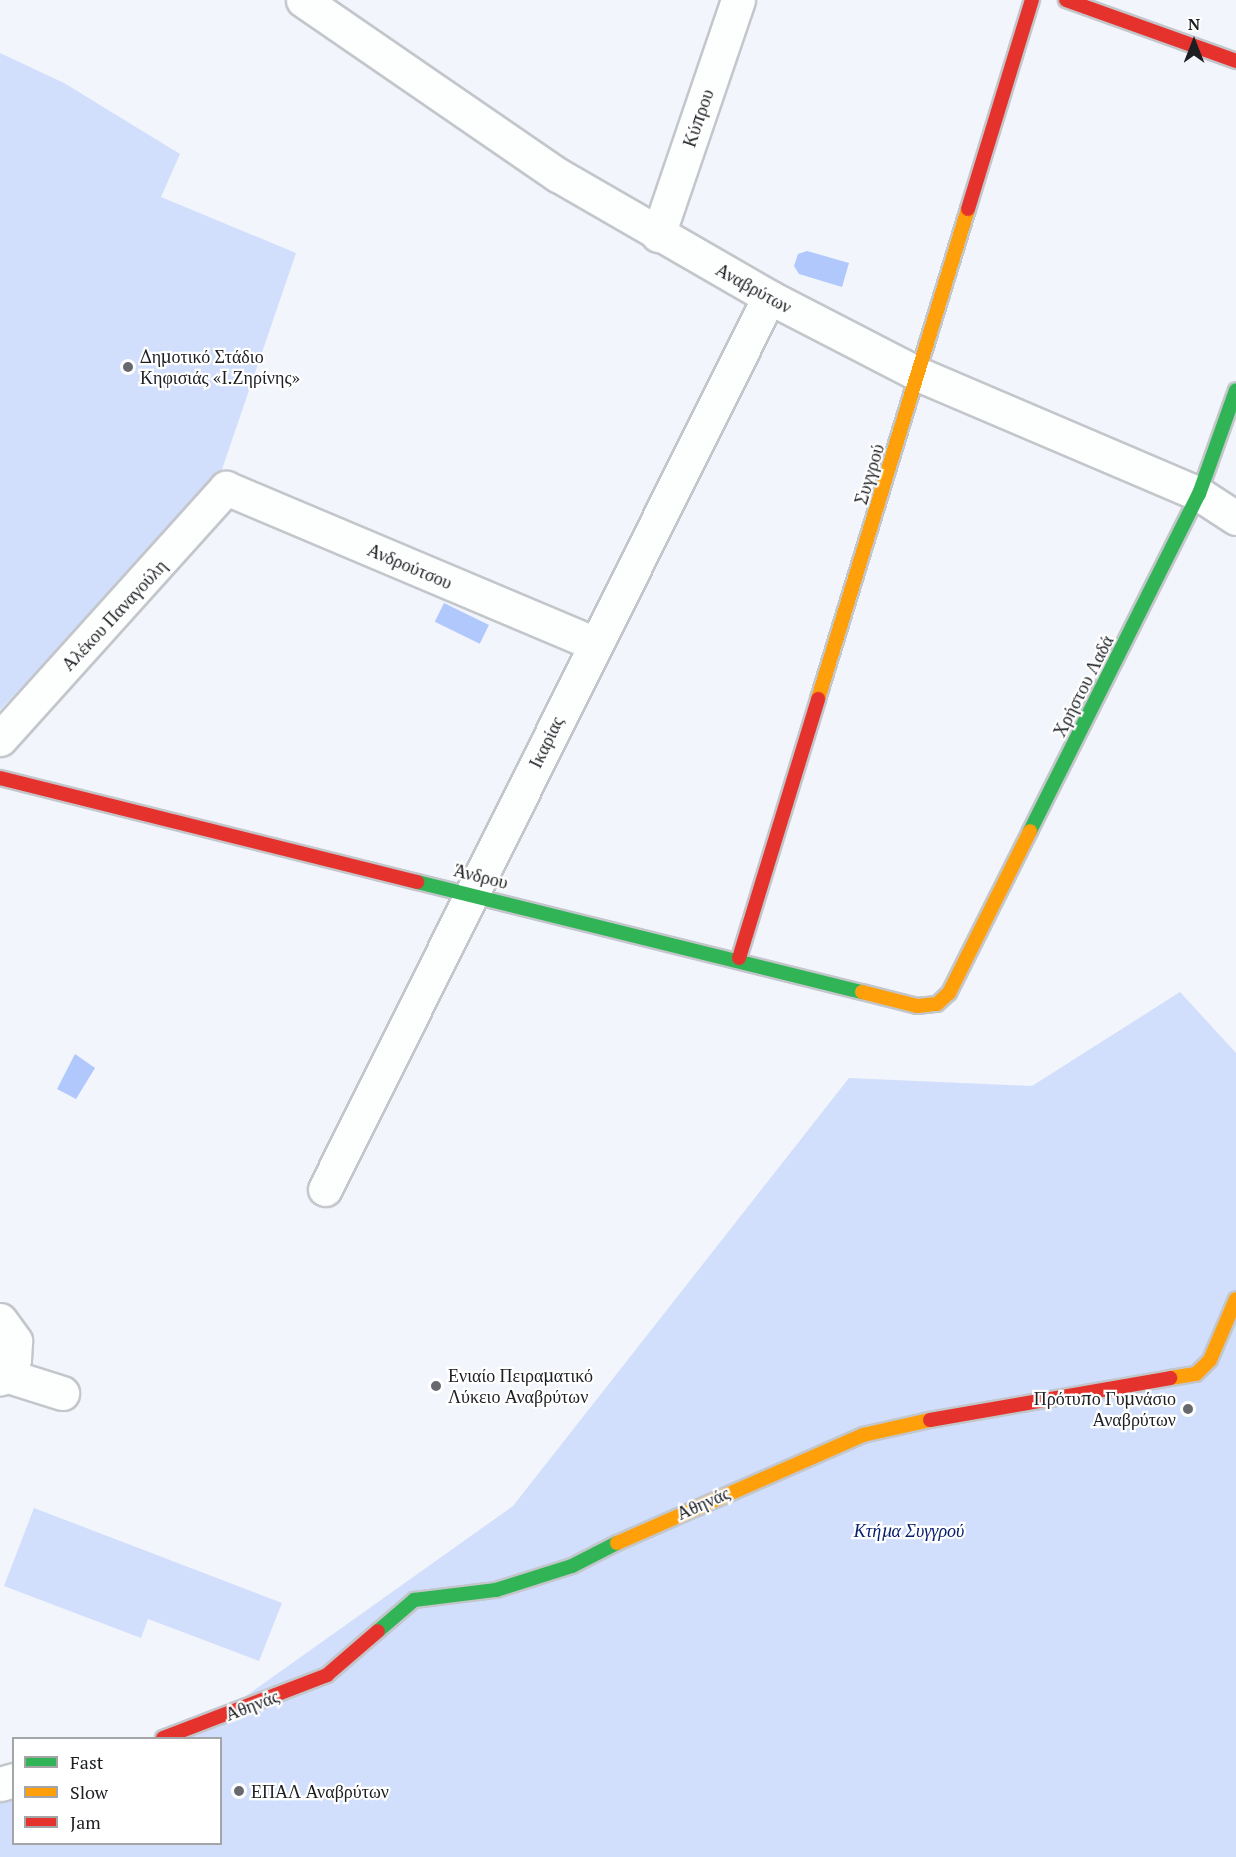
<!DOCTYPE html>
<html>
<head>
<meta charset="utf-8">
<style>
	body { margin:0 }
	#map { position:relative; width:1236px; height:1857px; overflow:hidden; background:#f2f5fb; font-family:"PT Serif",serif }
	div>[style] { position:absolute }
	.green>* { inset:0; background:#d1dffc }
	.water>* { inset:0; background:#b0c8fb; transform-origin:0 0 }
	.roads { filter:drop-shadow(2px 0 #c3c6cb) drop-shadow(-2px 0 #c3c6cb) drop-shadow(0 2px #c3c6cb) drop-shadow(0 -2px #c3c6cb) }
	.street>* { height:33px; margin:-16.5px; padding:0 16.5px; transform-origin:16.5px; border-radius:16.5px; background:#fdfefe }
	.fast>* { height:14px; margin:-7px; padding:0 7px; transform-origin:7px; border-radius:7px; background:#30b455 }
	.slow>* { height:14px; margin:-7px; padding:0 7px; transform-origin:7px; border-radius:7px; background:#ff9f0a }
	.jam>* { height:14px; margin:-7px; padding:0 7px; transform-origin:7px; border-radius:7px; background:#e5322d }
	.dots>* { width:16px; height:16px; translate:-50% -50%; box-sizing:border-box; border:3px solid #fff; border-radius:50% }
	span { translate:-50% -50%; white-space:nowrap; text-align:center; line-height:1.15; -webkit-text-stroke:4.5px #fff; paint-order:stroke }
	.street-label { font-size:18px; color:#1c1e22 }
	.poi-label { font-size:18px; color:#1c1e22 }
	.left { translate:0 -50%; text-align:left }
	.right { translate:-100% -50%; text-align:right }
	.park-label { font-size:18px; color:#08216f; font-style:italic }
	.legend { position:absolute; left:12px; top:1737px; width:210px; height:108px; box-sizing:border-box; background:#fff; border:2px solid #a4a5a7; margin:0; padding:8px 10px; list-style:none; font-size:18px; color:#1c1e22 }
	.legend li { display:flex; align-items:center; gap:12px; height:30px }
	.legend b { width:30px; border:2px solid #a4a5a7 }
	.north { position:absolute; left:1164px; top:12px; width:60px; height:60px; -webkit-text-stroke:4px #fff; paint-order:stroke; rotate:0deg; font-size:16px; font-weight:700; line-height:24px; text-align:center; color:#1c1e22 }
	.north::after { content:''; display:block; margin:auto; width:21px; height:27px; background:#1c1e22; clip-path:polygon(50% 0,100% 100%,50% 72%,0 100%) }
</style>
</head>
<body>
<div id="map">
	<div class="green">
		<div style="clip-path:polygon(0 53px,64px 83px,180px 154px,161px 197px,296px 253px,218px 481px,0 710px)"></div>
		<div style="clip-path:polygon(1180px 992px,1236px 1053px,1236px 1857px,0 1857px,0 1781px,13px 1785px,14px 1844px,220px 1844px,220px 1738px,187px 1738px,513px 1506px,849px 1078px,1032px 1086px)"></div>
		<div style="clip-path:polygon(34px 1508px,282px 1603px,259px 1661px,148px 1619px,141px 1638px,4px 1586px)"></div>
	</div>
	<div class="water">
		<div style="clip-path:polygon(807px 251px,849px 263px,842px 287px,799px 274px,794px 266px,798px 254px)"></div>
		<div style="left:444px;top:603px;width:50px;height:21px;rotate:26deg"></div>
		<div style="clip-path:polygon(75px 1054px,95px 1068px,76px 1099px,57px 1089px)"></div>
	</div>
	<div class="roads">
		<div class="street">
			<div style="left:303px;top:0;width:309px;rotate:34.5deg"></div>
			<div style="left:558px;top:175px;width:244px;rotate:30deg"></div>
			<div style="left:769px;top:297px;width:168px;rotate:27.3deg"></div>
			<div style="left:918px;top:374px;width:306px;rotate:23.1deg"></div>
			<div style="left:1199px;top:494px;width:44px;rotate:33deg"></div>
			<div style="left:658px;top:235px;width:248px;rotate:-71.2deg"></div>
			<div style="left:0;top:739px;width:338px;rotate:-48deg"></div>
			<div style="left:226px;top:488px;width:398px;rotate:22.9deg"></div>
			<div style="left:325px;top:1189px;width:996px;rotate:-63.54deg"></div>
			<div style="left:0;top:1320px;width:26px;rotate:54deg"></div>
			<div style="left:15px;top:1341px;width:18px;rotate:93deg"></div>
			<div style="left:14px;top:1359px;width:24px;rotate:126deg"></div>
			<div style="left:5px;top:1375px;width:60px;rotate:17.5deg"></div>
			<div style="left:0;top:1784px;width:15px;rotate:-16deg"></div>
		</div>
		<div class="fast">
			<div style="left:1030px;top:831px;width:377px;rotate:-63.4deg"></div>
			<div style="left:1199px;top:494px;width:110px;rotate:-70.4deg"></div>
			<div style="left:417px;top:882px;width:458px;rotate:13.9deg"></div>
			<div style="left:378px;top:1631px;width:48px;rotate:-40.7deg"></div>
			<div style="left:414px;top:1600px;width:83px;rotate:-7deg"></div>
			<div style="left:496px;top:1590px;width:80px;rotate:-17.5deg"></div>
			<div style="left:572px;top:1566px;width:51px;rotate:-27.1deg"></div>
		</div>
		<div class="slow">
			<div style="left:818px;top:699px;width:512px;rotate:-72.98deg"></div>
			<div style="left:862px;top:992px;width:57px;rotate:14.3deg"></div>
			<div style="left:917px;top:1006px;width:20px;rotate:-6deg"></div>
			<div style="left:937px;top:1004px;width:16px;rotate:-43deg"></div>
			<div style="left:949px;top:993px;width:181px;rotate:-63.4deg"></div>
			<div style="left:1170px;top:1378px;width:26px;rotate:-9deg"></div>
			<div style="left:1196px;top:1374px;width:20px;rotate:-45deg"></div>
			<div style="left:1210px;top:1360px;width:66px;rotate:-66.9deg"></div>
			<div style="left:617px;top:1543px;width:269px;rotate:-23.7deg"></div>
			<div style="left:863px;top:1435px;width:69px;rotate:-12.6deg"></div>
		</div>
		<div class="jam">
			<div style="left:1066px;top:0;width:181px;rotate:19.7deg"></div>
			<div style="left:968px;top:209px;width:219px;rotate:-73deg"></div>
			<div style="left:0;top:778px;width:430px;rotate:14deg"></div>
			<div style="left:739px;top:958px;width:271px;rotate:-73deg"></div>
			<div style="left:930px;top:1420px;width:244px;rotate:-9.9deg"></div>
			<div style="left:163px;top:1738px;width:176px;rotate:-21deg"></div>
			<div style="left:327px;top:1675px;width:67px;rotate:-40.8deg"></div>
		</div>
	</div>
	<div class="dots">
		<div style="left:128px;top:367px;background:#67696e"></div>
		<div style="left:436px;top:1386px;background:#67696e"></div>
		<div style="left:1188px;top:1409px;background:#67696e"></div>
		<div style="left:239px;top:1791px;background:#67696e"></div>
	</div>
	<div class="street-label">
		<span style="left:698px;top:118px;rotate:-71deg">Κύπρου</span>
		<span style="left:754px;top:288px;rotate:29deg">Αναβρύτων</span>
		<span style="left:869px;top:474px;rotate:-73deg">Συγγρού</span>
		<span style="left:410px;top:566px;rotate:23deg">Ανδρούτσου</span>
		<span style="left:114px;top:615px;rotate:-47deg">Αλέκου Παναγούλη</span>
		<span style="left:1083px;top:686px;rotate:-63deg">Χρήστου Λαδά</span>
		<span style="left:546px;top:742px;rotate:-64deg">Ικαρίας</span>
		<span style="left:481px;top:876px;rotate:14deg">Άνδρου</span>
		<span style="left:703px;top:1503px;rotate:-24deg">Αθηνάς</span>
		<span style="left:252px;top:1705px;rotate:-21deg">Αθηνάς</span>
	</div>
	<div class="poi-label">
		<span class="left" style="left:140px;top:367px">Δημοτικό Στάδιο<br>Κηφισιάς «Ι.Ζηρίνης»</span>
		<span class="left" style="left:448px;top:1386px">Ενιαίο Πειραματικό<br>Λύκειο Αναβρύτων</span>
		<span class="right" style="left:1176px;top:1409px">Πρότυπο Γυμνάσιο<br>Αναβρύτων</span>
		<span class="left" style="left:251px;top:1791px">ΕΠΑΛ Αναβρύτων</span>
	</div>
	<div class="park-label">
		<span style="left:909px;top:1530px">Κτήμα Συγγρού</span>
	</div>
	<ul class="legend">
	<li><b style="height:8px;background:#30b455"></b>Fast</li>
	<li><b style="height:8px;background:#ff9f0a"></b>Slow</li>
	<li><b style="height:8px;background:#e5322d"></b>Jam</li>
	</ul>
	<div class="north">N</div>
</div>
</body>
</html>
